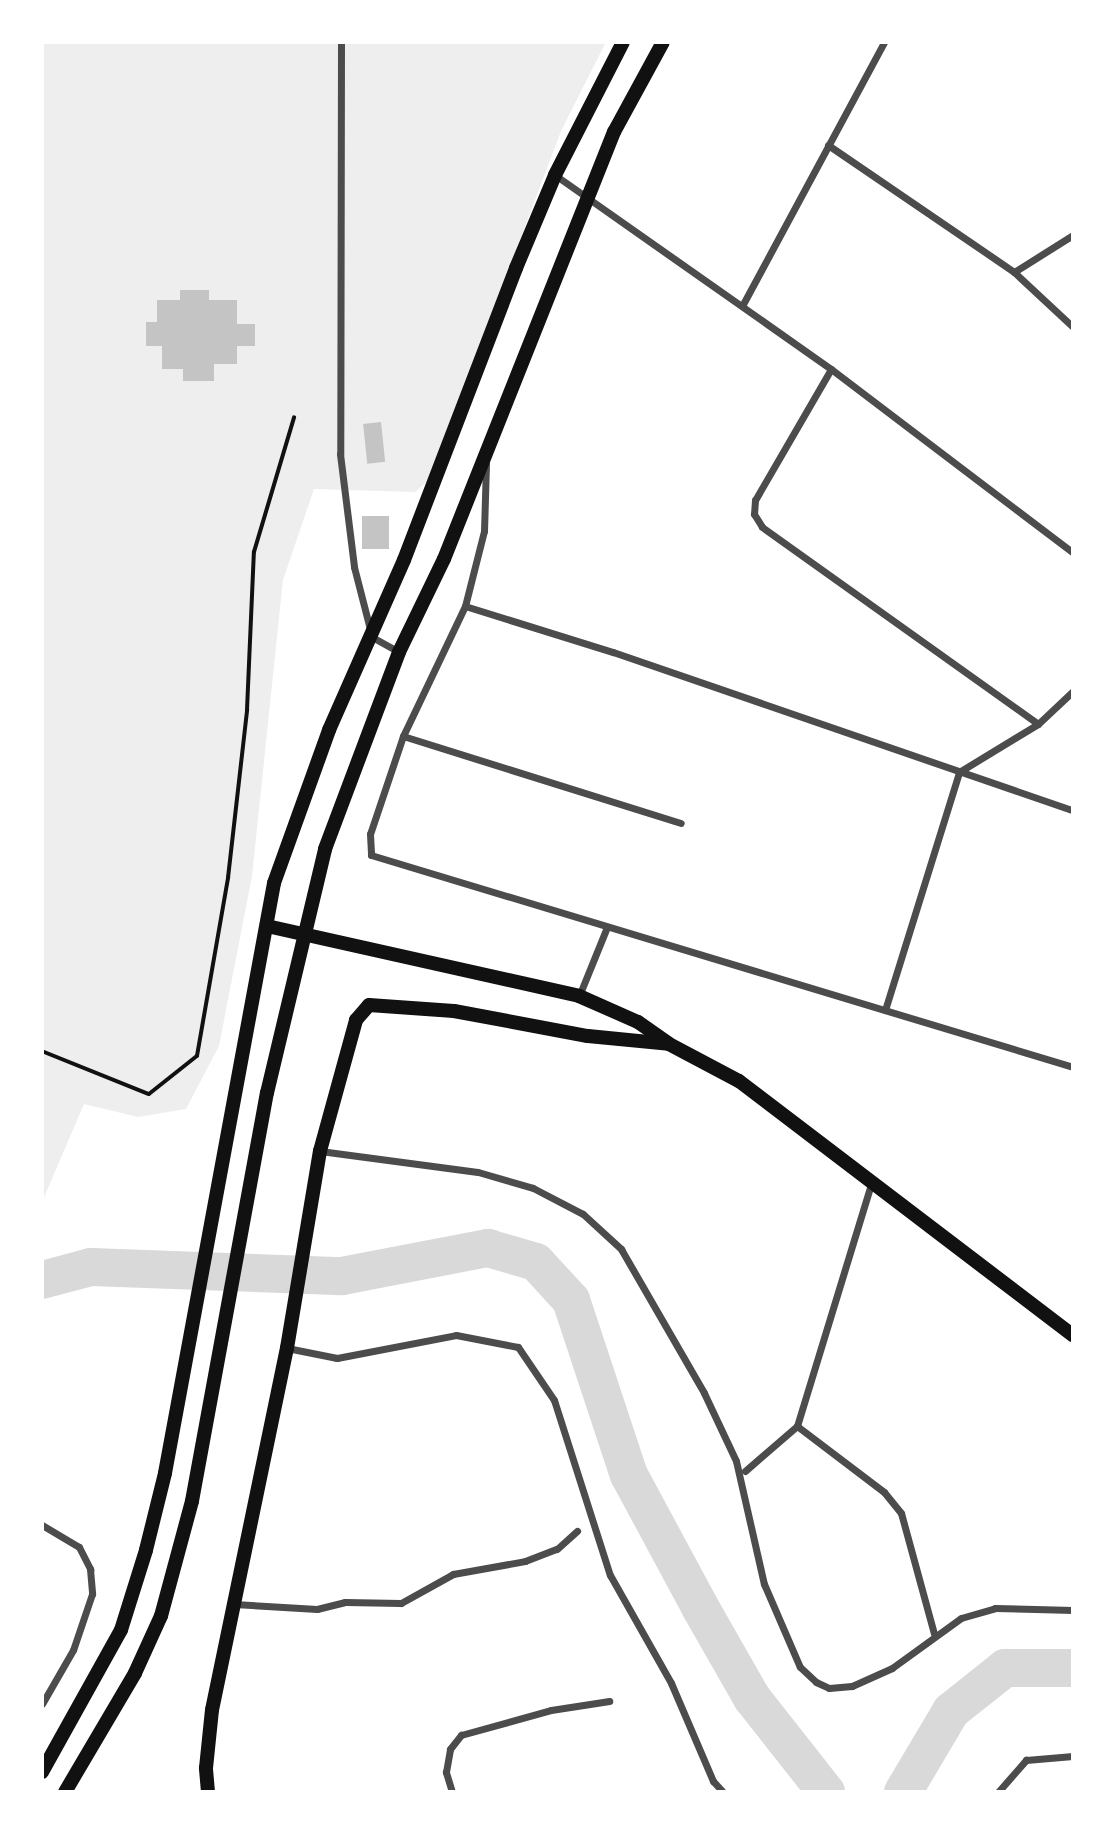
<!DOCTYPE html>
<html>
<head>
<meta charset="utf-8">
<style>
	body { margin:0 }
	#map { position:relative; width:1115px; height:1834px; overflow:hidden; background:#fff; font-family:Jost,sans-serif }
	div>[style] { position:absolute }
	.green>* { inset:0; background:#eee }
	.river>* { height:38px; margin:-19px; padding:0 19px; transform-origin:19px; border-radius:19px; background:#d9d9d9 }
	.building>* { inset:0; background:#c4c4c4; transform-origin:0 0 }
	.path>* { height:3.5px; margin:-1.75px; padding:0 1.75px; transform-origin:1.75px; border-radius:1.75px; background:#111 }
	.minor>* { height:7px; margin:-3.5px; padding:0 3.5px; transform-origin:3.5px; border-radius:3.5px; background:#4c4c4c }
	.secondary>* { height:14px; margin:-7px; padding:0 7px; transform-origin:7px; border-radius:7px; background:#111 }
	span { translate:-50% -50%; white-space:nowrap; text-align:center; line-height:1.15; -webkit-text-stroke:5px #fff; paint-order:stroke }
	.frame { position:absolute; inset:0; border:44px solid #fff; pointer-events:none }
</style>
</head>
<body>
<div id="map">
	<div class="green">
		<div style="clip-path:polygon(42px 42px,606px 42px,561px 131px,430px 479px,415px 492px,314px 489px,283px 580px,252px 876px,219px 1046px,186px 1109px,138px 1117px,84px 1104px,42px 1202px)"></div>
	</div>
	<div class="river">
		<div style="left:42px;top:1280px;width:51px;rotate:-14.9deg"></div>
		<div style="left:91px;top:1267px;width:251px;rotate:2.1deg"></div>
		<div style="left:342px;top:1276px;width:149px;rotate:-10.9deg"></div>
		<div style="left:488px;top:1248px;width:50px;rotate:16.3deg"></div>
		<div style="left:536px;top:1262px;width:52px;rotate:47.4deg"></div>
		<div style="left:571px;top:1300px;width:184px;rotate:71.7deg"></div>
		<div style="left:629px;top:1475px;width:150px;rotate:61.7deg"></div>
		<div style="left:700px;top:1607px;width:105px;rotate:60.3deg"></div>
		<div style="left:752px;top:1698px;width:120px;rotate:51.8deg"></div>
		<div style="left:903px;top:1792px;width:94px;rotate:-59.3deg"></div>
		<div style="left:951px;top:1711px;width:69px;rotate:-38.5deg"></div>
		<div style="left:1005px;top:1668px;width:68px"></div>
	</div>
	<div class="building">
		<div style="clip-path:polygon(180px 290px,209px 290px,209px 300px,237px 300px,237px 324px,255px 324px,255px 346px,237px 346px,237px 364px,214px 364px,214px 381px,183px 381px,183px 369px,162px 369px,162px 346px,146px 346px,146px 322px,157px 322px,157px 300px,180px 300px)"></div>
		<div style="left:381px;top:422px;width:40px;height:18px;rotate:84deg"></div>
		<div style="left:362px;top:516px;width:27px;height:33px"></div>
	</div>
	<div class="path">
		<div style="left:42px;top:1051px;width:115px;rotate:21.9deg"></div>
		<div style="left:149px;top:1094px;width:61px;rotate:-38.4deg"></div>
		<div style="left:197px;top:1056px;width:181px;rotate:-80.1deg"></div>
		<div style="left:228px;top:878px;width:169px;rotate:-83.5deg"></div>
		<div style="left:247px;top:710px;width:158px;rotate:-87.5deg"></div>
		<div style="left:254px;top:552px;width:140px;rotate:-73.4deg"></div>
	</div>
	<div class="minor">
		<div style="left:341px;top:42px;width:412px;rotate:90.1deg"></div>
		<div style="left:340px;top:454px;width:114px;rotate:82.9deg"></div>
		<div style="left:354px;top:567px;width:72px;rotate:75.6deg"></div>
		<div style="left:372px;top:637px;width:31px;rotate:29deg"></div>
		<div style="left:828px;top:145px;width:225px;rotate:34.3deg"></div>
		<div style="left:1014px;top:272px;width:81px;rotate:43deg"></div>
		<div style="left:555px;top:175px;width:337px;rotate:35.1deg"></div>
		<div style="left:831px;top:369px;width:304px;rotate:37.2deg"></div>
		<div style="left:1014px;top:272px;width:70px;rotate:-32.1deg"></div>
		<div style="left:742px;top:306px;width:300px;rotate:-61.7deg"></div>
		<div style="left:831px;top:369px;width:151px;rotate:120.1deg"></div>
		<div style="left:755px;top:500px;width:14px;rotate:94deg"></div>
		<div style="left:754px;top:514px;width:15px;rotate:58deg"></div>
		<div style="left:762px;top:527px;width:339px;rotate:35.5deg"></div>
		<div style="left:486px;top:464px;width:67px;rotate:91.7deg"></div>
		<div style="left:484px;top:531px;width:77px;rotate:104.2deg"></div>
		<div style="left:465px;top:606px;width:144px;rotate:115.5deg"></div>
		<div style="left:403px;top:736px;width:103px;rotate:108.6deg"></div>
		<div style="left:370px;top:834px;width:21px;rotate:87deg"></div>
		<div style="left:371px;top:855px;width:733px;rotate:16.8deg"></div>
		<div style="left:465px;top:606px;width:155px;rotate:17.3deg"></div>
		<div style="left:613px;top:652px;width:486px;rotate:19deg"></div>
		<div style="left:403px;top:736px;width:291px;rotate:17.4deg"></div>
		<div style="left:579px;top:996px;width:74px;rotate:-67.9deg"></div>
		<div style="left:885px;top:1010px;width:249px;rotate:-72.7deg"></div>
		<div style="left:959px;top:772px;width:92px;rotate:-31.3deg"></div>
		<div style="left:1038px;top:724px;width:48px;rotate:-43.3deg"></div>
		<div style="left:320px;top:1151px;width:159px;rotate:7.6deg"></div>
		<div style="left:478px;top:1172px;width:57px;rotate:16.2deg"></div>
		<div style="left:533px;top:1188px;width:56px;rotate:27.5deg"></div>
		<div style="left:583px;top:1214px;width:52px;rotate:42.6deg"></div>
		<div style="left:621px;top:1249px;width:166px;rotate:60deg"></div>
		<div style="left:704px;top:1393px;width:75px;rotate:64.8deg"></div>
		<div style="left:736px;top:1461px;width:126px;rotate:77.2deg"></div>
		<div style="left:764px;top:1584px;width:90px;rotate:66.6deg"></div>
		<div style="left:800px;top:1667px;width:22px;rotate:43deg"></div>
		<div style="left:816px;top:1682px;width:14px;rotate:25deg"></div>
		<div style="left:829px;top:1688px;width:23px;rotate:-5deg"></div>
		<div style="left:852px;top:1686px;width:44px;rotate:-24.2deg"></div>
		<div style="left:892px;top:1668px;width:85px;rotate:-35.9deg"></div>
		<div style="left:961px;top:1618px;width:35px;rotate:-16deg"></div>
		<div style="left:995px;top:1608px;width:78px;rotate:1.5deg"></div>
		<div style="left:287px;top:1348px;width:51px;rotate:11.3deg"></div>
		<div style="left:337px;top:1358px;width:121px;rotate:-10.9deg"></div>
		<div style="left:456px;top:1335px;width:63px;rotate:11deg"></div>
		<div style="left:518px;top:1347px;width:64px;rotate:55.8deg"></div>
		<div style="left:554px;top:1400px;width:184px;rotate:72.3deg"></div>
		<div style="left:610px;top:1575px;width:124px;rotate:60.5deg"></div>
		<div style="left:671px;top:1683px;width:107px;rotate:66.8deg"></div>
		<div style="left:713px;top:1781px;width:15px;rotate:48deg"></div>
		<div style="left:797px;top:1426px;width:109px;rotate:37.2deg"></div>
		<div style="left:884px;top:1492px;width:27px;rotate:51deg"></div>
		<div style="left:901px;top:1513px;width:125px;rotate:74.7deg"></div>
		<div style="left:745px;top:1471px;width:69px;rotate:-40.9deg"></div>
		<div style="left:797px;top:1426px;width:256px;rotate:-73deg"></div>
		<div style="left:42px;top:1525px;width:43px;rotate:30.7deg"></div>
		<div style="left:79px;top:1547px;width:25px;rotate:63deg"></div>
		<div style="left:90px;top:1569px;width:25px;rotate:85deg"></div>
		<div style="left:92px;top:1594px;width:59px;rotate:108.7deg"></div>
		<div style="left:73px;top:1650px;width:62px;rotate:119.9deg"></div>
		<div style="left:234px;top:1604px;width:83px;rotate:3.4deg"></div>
		<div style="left:317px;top:1609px;width:29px;rotate:-14deg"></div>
		<div style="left:345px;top:1602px;width:56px;rotate:1deg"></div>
		<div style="left:401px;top:1603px;width:60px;rotate:-29.1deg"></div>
		<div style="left:453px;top:1574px;width:73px;rotate:-10.2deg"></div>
		<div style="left:525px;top:1561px;width:34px;rotate:-21deg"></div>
		<div style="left:557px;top:1549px;width:27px;rotate:-42deg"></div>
		<div style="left:452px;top:1792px;width:21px;rotate:-107deg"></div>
		<div style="left:446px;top:1772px;width:23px;rotate:-80deg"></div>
		<div style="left:450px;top:1749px;width:18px;rotate:-52deg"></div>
		<div style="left:461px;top:1735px;width:93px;rotate:-15.5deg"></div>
		<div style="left:551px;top:1710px;width:59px;rotate:-8.8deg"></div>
		<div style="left:998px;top:1792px;width:43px;rotate:-48.8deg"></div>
		<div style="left:1026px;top:1760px;width:47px;rotate:-4.9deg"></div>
	</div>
	<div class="secondary">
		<div style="left:267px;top:926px;width:320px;rotate:12.6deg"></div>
		<div style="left:579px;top:996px;width:64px;rotate:23.8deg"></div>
		<div style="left:638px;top:1022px;width:37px;rotate:35deg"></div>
		<div style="left:42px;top:1772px;width:162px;rotate:-60.9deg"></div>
		<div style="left:121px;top:1630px;width:84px;rotate:-72.6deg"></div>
		<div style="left:146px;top:1550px;width:79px;rotate:-76.1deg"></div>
		<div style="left:165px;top:1473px;width:600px;rotate:-79.53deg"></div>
		<div style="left:274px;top:883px;width:163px;rotate:-70.2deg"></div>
		<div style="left:329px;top:730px;width:186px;rotate:-66.2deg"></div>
		<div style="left:404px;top:560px;width:313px;rotate:-69deg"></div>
		<div style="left:516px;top:268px;width:101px;rotate:-67.2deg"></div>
		<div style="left:555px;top:175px;width:149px;rotate:-62.9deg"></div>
		<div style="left:65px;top:1792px;width:138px;rotate:-59.5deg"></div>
		<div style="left:135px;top:1673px;width:63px;rotate:-65.5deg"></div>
		<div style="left:161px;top:1616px;width:119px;rotate:-74.9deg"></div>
		<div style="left:192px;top:1501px;width:415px;rotate:-79.6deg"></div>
		<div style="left:267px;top:1093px;width:251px;rotate:-76.6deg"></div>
		<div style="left:325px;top:849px;width:210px;rotate:-69.4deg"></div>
		<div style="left:399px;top:652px;width:103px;rotate:-64.2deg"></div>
		<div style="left:444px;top:559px;width:460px;rotate:-68.3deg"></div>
		<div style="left:614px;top:132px;width:102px;rotate:-61.4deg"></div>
		<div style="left:208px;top:1792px;width:24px;rotate:-95deg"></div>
		<div style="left:206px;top:1768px;width:58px;rotate:-84.1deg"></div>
		<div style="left:212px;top:1710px;width:370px;rotate:-78.3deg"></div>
		<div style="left:287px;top:1348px;width:200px;rotate:-80.5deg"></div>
		<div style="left:320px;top:1151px;width:136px;rotate:-74.6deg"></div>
		<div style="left:356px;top:1020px;width:20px;rotate:-49deg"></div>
		<div style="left:369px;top:1005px;width:85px;rotate:4deg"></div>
		<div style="left:454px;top:1011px;width:136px;rotate:10.6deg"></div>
		<div style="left:588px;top:1036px;width:81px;rotate:5.6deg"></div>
		<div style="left:669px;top:1044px;width:79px;rotate:27.9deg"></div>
		<div style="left:739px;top:1081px;width:420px;rotate:37.3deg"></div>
	</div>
	<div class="frame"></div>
</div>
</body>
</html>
